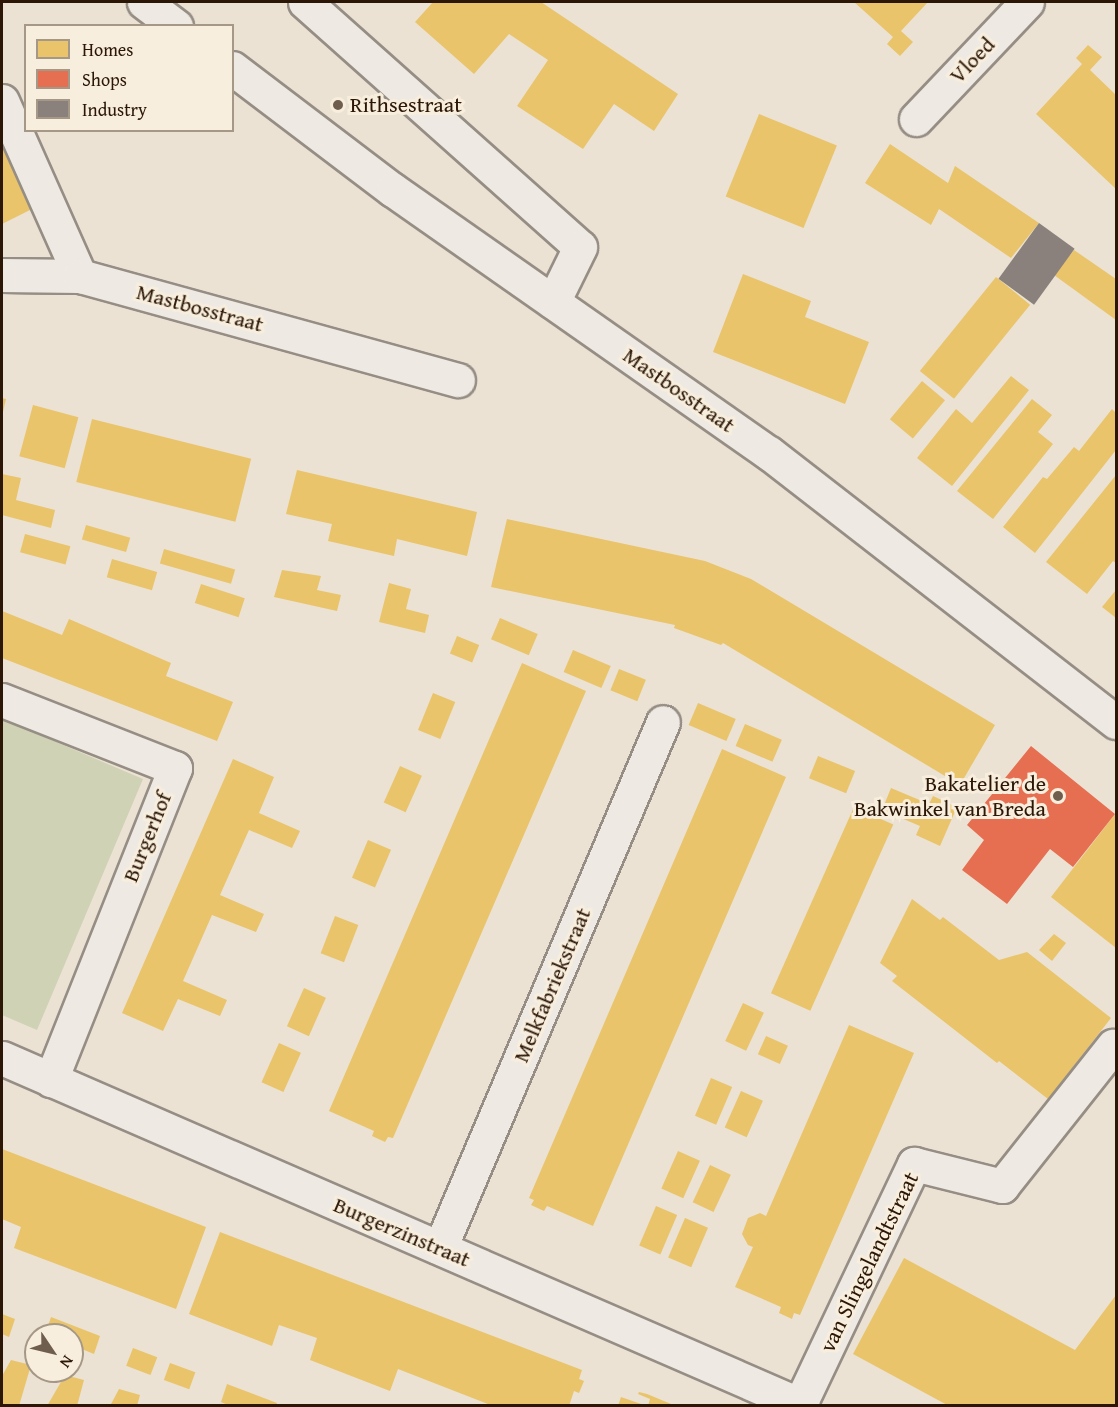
<!DOCTYPE html>
<html>
<head>
<meta charset="utf-8">
<style>
	body { margin:0 }
	#map { position:relative; width:1118px; height:1407px; overflow:hidden; background:#ebe2d4; font-family:"Gentium Book Plus",serif }
	div>[style] { position:absolute }
	.green>* { inset:0; background:#cfd2b4 }
	.homes>* { inset:0; background:#e9c46a; transform-origin:0 0 }
	.shops>* { inset:0; background:#e76f51 }
	.industry>* { inset:0; background:#8a817c; transform-origin:0 0 }
	.roads { filter:drop-shadow(2px 0 #968e85) drop-shadow(-2px 0 #968e85) drop-shadow(0 2px #968e85) drop-shadow(0 -2px #968e85) }
	.minor>* { height:33px; margin:-16.5px; padding:0 16.5px; transform-origin:16.5px; border-radius:16.5px; background:#eeeae3 }
	.tertiary>* { height:33px; margin:-16.5px; padding:0 16.5px; transform-origin:16.5px; border-radius:16.5px; background:#eeeae3 }
	.dots>* { width:16px; height:16px; translate:-50% -50%; box-sizing:border-box; border:3px solid #f8eedd; border-radius:50% }
	span { translate:-50% -50%; white-space:nowrap; text-align:center; line-height:1.15; -webkit-text-stroke:6px #f8eedd; paint-order:stroke }
	.street-label { font-size:22px; color:#2c1706 }
	.poi-label { font-size:22px; color:#2c1706 }
	.left { translate:0 -50%; text-align:left }
	.right { translate:-100% -50%; text-align:right }
	.frame { position:absolute; inset:0; border:3px solid #2c1706; pointer-events:none }
	.legend { position:absolute; left:24px; top:24px; width:210px; height:108px; box-sizing:border-box; background:#f8eedd; border:2px solid #a69887; margin:0; padding:8px 10px; list-style:none; font-size:18px; color:#2c1706 }
	.legend li { display:flex; align-items:center; gap:12px; height:30px }
	.legend b { width:30px; border:2px solid #a69887 }
	.north { position:absolute; left:24px; top:1323px; width:60px; height:60px; box-sizing:border-box; background:#f8eedd; border:2px solid #a69887; border-radius:50%; rotate:125deg; font-size:16px; font-weight:700; line-height:24px; text-align:center; color:#2c1706 }
	.north::after { content:''; display:block; margin:auto; width:21px; height:27px; background:#6f5e4e; clip-path:polygon(50% 0,100% 100%,50% 72%,0 100%) }
</style>
</head>
<body>
<div id="map">
	<div class="green">
		<div style="clip-path:polygon(2px 719px,143px 779px,37px 1030px,2px 1015px)"></div>
	</div>
	<div class="homes">
		<div style="clip-path:polygon(433px 2px,541px 2px,678px 94px,654px 131px,614px 104px,583px 149px,517px 106px,548px 60px,509px 34px,474px 74px,415px 22px)"></div>
		<div style="clip-path:polygon(854px 2px,928px 2px,901px 31px,913px 42px,900px 56px,887px 44px,893px 37px)"></div>
		<div style="clip-path:polygon(1088px 45px,1102px 57px,1090px 70px,1116px 95px,1116px 189px,1036px 114px,1082px 64px,1076px 58px)"></div>
		<div style="left:759px;top:114px;width:84px;height:89px;rotate:22deg"></div>
		<div style="clip-path:polygon(2px 138px,36px 207px,2px 224px)"></div>
		<div style="clip-path:polygon(890px 144px,948px 183px,955px 166px,1039px 223px,1011px 258px,939px 209px,931px 225px,865px 183px)"></div>
		<div style="clip-path:polygon(1074px 250px,1116px 279px,1116px 320px,1054px 275px)"></div>
		<div style="clip-path:polygon(743px 274px,811px 301px,805px 317px,869px 342px,845px 404px,713px 352px)"></div>
		<div style="left:996px;top:277px;width:44px;height:121px;rotate:39deg"></div>
		<div style="clip-path:polygon(1011px 376px,1029px 390px,952px 486px,917px 458px,956px 409px,972px 423px)"></div>
		<div style="left:922px;top:381px;width:30px;height:50px;rotate:40deg"></div>
		<div style="clip-path:polygon(2px 398px,6px 399px,2px 416px)"></div>
		<div style="clip-path:polygon(1032px 399px,1052px 415px,1038px 432px,1053px 444px,993px 519px,957px 491px)"></div>
		<div style="left:33px;top:405px;width:47px;height:53px;rotate:15deg"></div>
		<div style="clip-path:polygon(1112px 409px,1116px 413px,1116px 450px,1035px 553px,1003px 527px,1043px 477px,1047px 479px,1074px 447px,1079px 451px)"></div>
		<div style="left:92px;top:419px;width:164px;height:65px;rotate:14deg"></div>
		<div style="clip-path:polygon(297px 470px,477px 512px,467px 556px,397px 539px,394px 556px,328px 541px,332px 524px,286px 514px)"></div>
		<div style="clip-path:polygon(2px 474px,21px 478px,16px 500px,55px 510px,51px 528px,2px 515px)"></div>
		<div style="clip-path:polygon(1116px 475px,1116px 563px,1113px 561px,1087px 594px,1046px 562px)"></div>
		<div style="clip-path:polygon(507px 519px,705px 561px,751px 579px,995px 725px,960px 785px,723px 643px,721px 645px,674px 628px,675px 625px,491px 587px)"></div>
		<div style="left:86px;top:525px;width:46px;height:15px;rotate:16deg"></div>
		<div style="left:25px;top:534px;width:47px;height:19px;rotate:15deg"></div>
		<div style="left:164px;top:549px;width:74px;height:15px;rotate:16deg"></div>
		<div style="left:112px;top:559px;width:47px;height:19px;rotate:16deg"></div>
		<div style="clip-path:polygon(282px 570px,321px 576px,317px 590px,341px 595px,337px 611px,274px 597px)"></div>
		<div style="clip-path:polygon(389px 583px,411px 589px,406px 609px,429px 615px,425px 633px,379px 622px)"></div>
		<div style="left:201px;top:584px;width:46px;height:20px;rotate:18deg"></div>
		<div style="clip-path:polygon(1116px 590px,1116px 618px,1102px 607px)"></div>
		<div style="clip-path:polygon(2px 611px,62px 635px,69px 619px,171px 663px,166px 676px,233px 702px,217px 741px,2px 658px)"></div>
		<div style="left:500px;top:618px;width:41px;height:23px;rotate:23deg"></div>
		<div style="left:457px;top:636px;width:24px;height:19px;rotate:22deg"></div>
		<div style="left:573px;top:650px;width:41px;height:24px;rotate:23deg"></div>
		<div style="clip-path:polygon(522px 663px,586px 691px,393px 1138px,388px 1137px,385px 1142px,372px 1136px,374px 1131px,329px 1111px)"></div>
		<div style="left:619px;top:669px;width:29px;height:23px;rotate:22deg"></div>
		<div style="left:433px;top:693px;width:24px;height:40px;rotate:22deg"></div>
		<div style="left:698px;top:703px;width:41px;height:24px;rotate:23deg"></div>
		<div style="left:745px;top:724px;width:40px;height:24px;rotate:23deg"></div>
		<div style="clip-path:polygon(722px 749px,786px 777px,593px 1226px,547px 1206px,544px 1211px,531px 1205px,534px 1200px,529px 1198px)"></div>
		<div style="left:818px;top:756px;width:40px;height:24px;rotate:22deg"></div>
		<div style="clip-path:polygon(233px 759px,274px 777px,259px 813px,300px 831px,292px 848px,249px 830px,220px 895px,264px 914px,256px 932px,212px 915px,183px 981px,227px 1000px,220px 1016px,178px 999px,163px 1031px,122px 1013px)"></div>
		<div style="left:400px;top:766px;width:24px;height:40px;rotate:24deg"></div>
		<div style="clip-path:polygon(891px 788px,929px 804px,933px 796px,957px 807px,940px 846px,916px 835px,920px 826px,882px 810px)"></div>
		<div style="left:854px;top:807px;width:43px;height:204px;rotate:24deg"></div>
		<div style="clip-path:polygon(1115px 814px,1116px 815px,1116px 948px,1051px 897px)"></div>
		<div style="left:368px;top:840px;width:25px;height:41px;rotate:23deg"></div>
		<div style="clip-path:polygon(912px 899px,940px 920px,943px 917px,999px 960px,1027px 952px,1111px 1018px,1048px 1099px,999px 1061px,997px 1063px,892px 981px,897px 976px,880px 963px)"></div>
		<div style="left:335px;top:916px;width:25px;height:40px;rotate:21deg"></div>
		<div style="clip-path:polygon(1054px 934px,1066px 943px,1052px 961px,1039px 950px)"></div>
		<div style="left:304px;top:988px;width:24px;height:42px;rotate:24deg"></div>
		<div style="left:743px;top:1003px;width:23px;height:42px;rotate:25deg"></div>
		<div style="clip-path:polygon(849px 1025px,914px 1053px,800px 1315px,794px 1313px,792px 1319px,779px 1313px,781px 1307px,735px 1287px,753px 1247px,748px 1245px,742px 1234px,748px 1218px,760px 1213px,766px 1216px)"></div>
		<div style="left:766px;top:1036px;width:24px;height:20px;rotate:24deg"></div>
		<div style="left:279px;top:1043px;width:24px;height:43px;rotate:24deg"></div>
		<div style="left:711px;top:1078px;width:23px;height:41px;rotate:23deg"></div>
		<div style="left:741px;top:1091px;width:24px;height:40px;rotate:24deg"></div>
		<div style="clip-path:polygon(2px 1149px,206px 1227px,176px 1309px,14px 1248px,21px 1227px,2px 1219px)"></div>
		<div style="left:678px;top:1151px;width:24px;height:41px;rotate:24deg"></div>
		<div style="left:710px;top:1165px;width:23px;height:41px;rotate:25deg"></div>
		<div style="left:656px;top:1206px;width:23px;height:43px;rotate:23deg"></div>
		<div style="left:685px;top:1218px;width:25px;height:43px;rotate:23deg"></div>
		<div style="clip-path:polygon(220px 1232px,582px 1370px,579px 1379px,584px 1381px,579px 1393px,574px 1391px,569px 1406px,493px 1406px,398px 1369px,390px 1391px,310px 1360px,317px 1338px,279px 1325px,272px 1346px,189px 1314px)"></div>
		<div style="clip-path:polygon(904px 1258px,1075px 1350px,1116px 1295px,1116px 1406px,949px 1406px,853px 1354px)"></div>
		<div style="clip-path:polygon(2px 1314px,15px 1319px,9px 1337px,2px 1334px)"></div>
		<div style="clip-path:polygon(51px 1317px,100px 1336px,94px 1354px,72px 1345px,72px 1335px,45px 1335px)"></div>
		<div style="left:133px;top:1348px;width:26px;height:19px;rotate:21deg"></div>
		<div style="clip-path:polygon(11px 1360px,31px 1365px,19px 1406px,2px 1406px,2px 1376px)"></div>
		<div style="left:170px;top:1363px;width:27px;height:18px;rotate:20deg"></div>
		<div style="clip-path:polygon(65px 1375px,84px 1380px,77px 1406px,47px 1406px)"></div>
		<div style="clip-path:polygon(227px 1384px,277px 1403px,276px 1406px,230px 1406px,221px 1402px)"></div>
		<div style="clip-path:polygon(119px 1389px,140px 1395px,137px 1406px,110px 1406px)"></div>
		<div style="clip-path:polygon(639px 1392px,647px 1394px,676px 1406px,648px 1406px,650px 1399px,638px 1394px)"></div>
		<div style="clip-path:polygon(621px 1397px,644px 1405px,644px 1406px,618px 1406px)"></div>
	</div>
	<div class="shops">
		<div style="clip-path:polygon(1031px 746px,1115px 814px,1073px 867px,1050px 849px,1007px 904px,962px 870px,984px 840px,967px 825px)"></div>
	</div>
	<div class="industry">
		<div style="left:1039px;top:223px;width:44px;height:69px;rotate:36deg"></div>
	</div>
	<div class="roads">
		<div class="minor">
			<div style="left:305px;top:2px;width:368px;rotate:41.7deg"></div>
			<div style="left:580px;top:247px;width:61px;rotate:116.1deg"></div>
			<div style="left:2px;top:101px;width:192px;rotate:66deg"></div>
			<div style="left:916px;top:119px;width:161px;rotate:-46.5deg"></div>
			<div style="left:2px;top:275px;width:78px;rotate:0.7deg"></div>
			<div style="left:80px;top:276px;width:392px;rotate:15.4deg"></div>
			<div style="left:2px;top:700px;width:186px;rotate:21.5deg"></div>
			<div style="left:175px;top:768px;width:336px;rotate:111.7deg"></div>
			<div style="left:2px;top:1058px;width:873px;rotate:23.48deg"></div>
			<div style="left:440px;top:1248px;width:571px;rotate:-67.03deg"></div>
			<div style="left:800px;top:1404px;width:266px;rotate:-64.6deg"></div>
			<div style="left:914px;top:1164px;width:91px;rotate:14deg"></div>
			<div style="left:1002px;top:1186px;width:179px;rotate:-51.6deg"></div>
		</div>
		<div class="tertiary">
			<div style="left:144px;top:2px;width:40px;rotate:37deg"></div>
			<div style="left:232px;top:68px;width:202px;rotate:37.2deg"></div>
			<div style="left:393px;top:190px;width:459px;rotate:35deg"></div>
			<div style="left:769px;top:453px;width:439px;rotate:37.8deg"></div>
		</div>
	</div>
	<div class="dots">
		<div style="left:338px;top:105px;background:#6f5e4e"></div>
		<div style="left:1058px;top:796px;background:#6f5e4e"></div>
	</div>
	<div class="street-label">
		<span style="left:972px;top:60px;rotate:-46deg">Vloed</span>
		<span style="left:200px;top:308px;rotate:15deg">Mastbosstraat</span>
		<span style="left:679px;top:390px;rotate:35deg">Mastbosstraat</span>
		<span style="left:147px;top:837px;rotate:-68deg">Burgerhof</span>
		<span style="left:552px;top:985px;rotate:-67deg">Melkfabriekstraat</span>
		<span style="left:402px;top:1232px;rotate:23deg">Burgerzinstraat</span>
		<span style="left:869px;top:1262px;rotate:-64deg">van Slingelandtstraat</span>
	</div>
	<div class="poi-label">
		<span class="left" style="left:350px;top:105px">Rithsestraat</span>
		<span class="right" style="left:1046px;top:796px">Bakatelier de<br>Bakwinkel van Breda</span>
	</div>
	<div class="frame"></div>
	<ul class="legend">
	<li><b style="height:16px;background:#e9c46a"></b>Homes</li>
	<li><b style="height:16px;background:#e76f51"></b>Shops</li>
	<li><b style="height:16px;background:#8a817c"></b>Industry</li>
	</ul>
	<div class="north">N</div>
</div>
</body>
</html>
